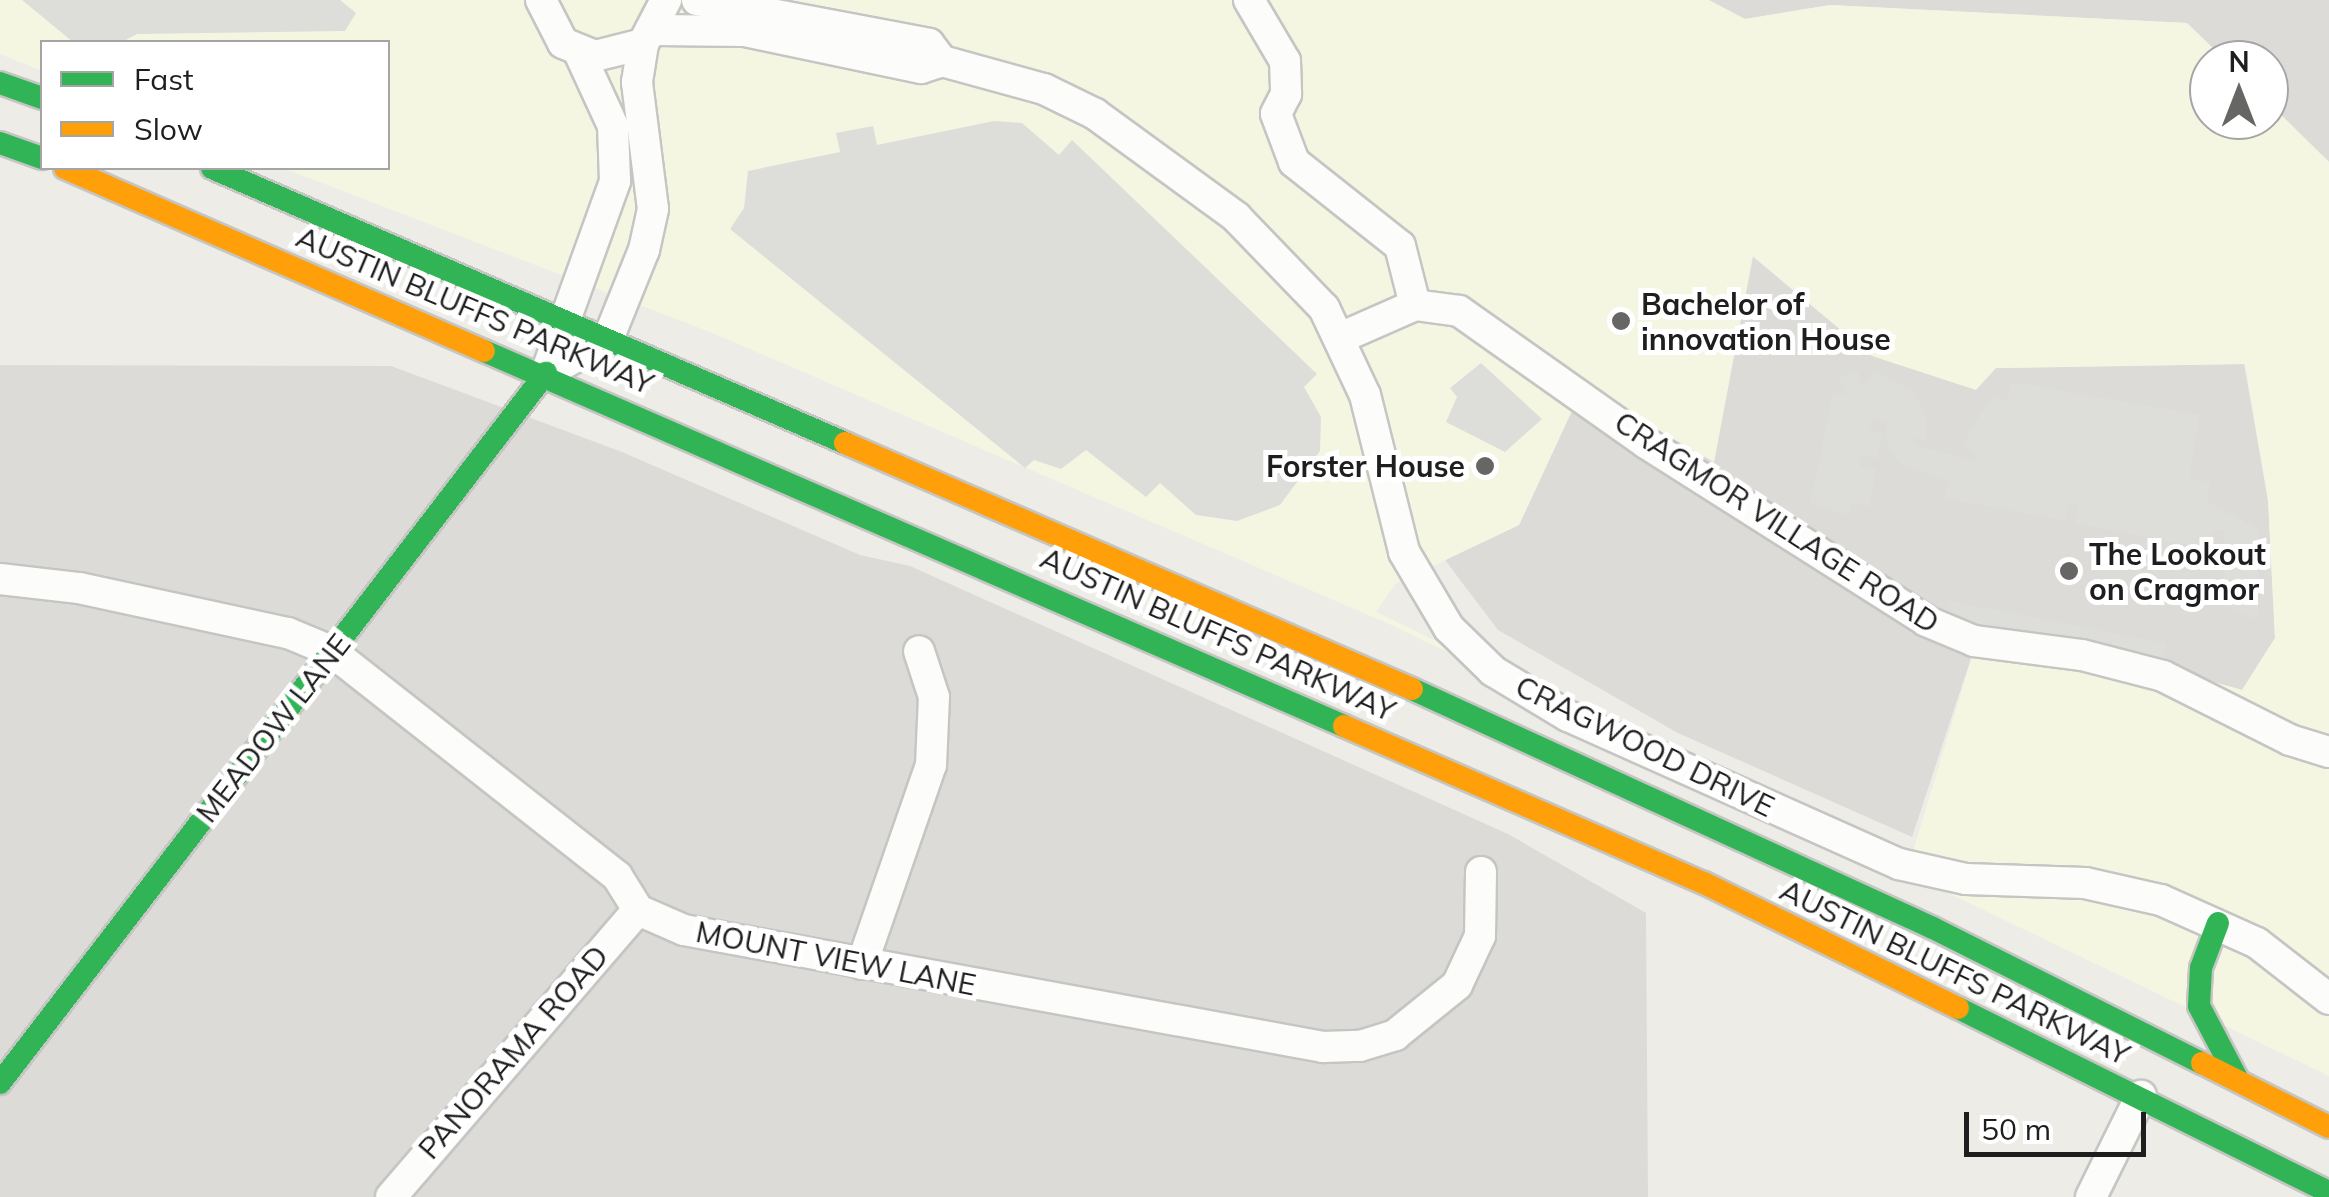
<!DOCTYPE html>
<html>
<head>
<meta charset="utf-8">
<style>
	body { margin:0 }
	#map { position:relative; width:2329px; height:1197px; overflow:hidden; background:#edece7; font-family:Mulish,sans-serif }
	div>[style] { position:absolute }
	.residential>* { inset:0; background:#dcdbd8 }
	.education>* { inset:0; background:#f5f6e2 }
	.parking>* { inset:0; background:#ddddda; transform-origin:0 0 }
	.roads { filter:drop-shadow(2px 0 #c5c5c3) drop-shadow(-2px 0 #c5c5c3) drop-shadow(0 2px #c5c5c3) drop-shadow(0 -2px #c5c5c3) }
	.street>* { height:30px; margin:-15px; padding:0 15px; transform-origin:15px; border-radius:15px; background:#fcfcfb }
	.fast>* { height:22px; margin:-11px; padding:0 11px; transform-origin:11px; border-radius:11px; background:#30b455 }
	.slow>* { height:22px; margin:-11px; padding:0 11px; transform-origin:11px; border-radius:11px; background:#ff9f0a }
	.dots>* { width:28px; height:28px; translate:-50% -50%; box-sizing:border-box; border:5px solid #fff; border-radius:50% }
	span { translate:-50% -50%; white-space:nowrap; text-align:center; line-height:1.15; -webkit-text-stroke:10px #fff; paint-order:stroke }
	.poi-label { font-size:30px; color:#1e1e1e; font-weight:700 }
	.left { translate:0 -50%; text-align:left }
	.right { translate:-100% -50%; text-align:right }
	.street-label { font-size:30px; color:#1e1e1e }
	.legend { position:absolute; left:40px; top:40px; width:350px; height:130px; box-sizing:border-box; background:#fff; border:2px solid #a5a5a5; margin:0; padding:12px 18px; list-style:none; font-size:30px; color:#1e1e1e }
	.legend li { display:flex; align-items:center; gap:20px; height:50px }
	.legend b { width:50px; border:2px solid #a5a5a5 }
	.north { position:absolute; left:2189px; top:40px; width:100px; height:100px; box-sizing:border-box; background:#fff; border:2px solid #a5a5a5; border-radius:50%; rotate:0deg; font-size:28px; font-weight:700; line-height:40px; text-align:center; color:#1e1e1e }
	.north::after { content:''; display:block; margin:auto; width:35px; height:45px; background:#666664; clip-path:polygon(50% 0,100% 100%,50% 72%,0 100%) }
	.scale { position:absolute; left:1964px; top:1112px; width:182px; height:45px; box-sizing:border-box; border:5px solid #1e1e1e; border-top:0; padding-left:12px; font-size:30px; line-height:35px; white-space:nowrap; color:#1e1e1e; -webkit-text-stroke:8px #fff; paint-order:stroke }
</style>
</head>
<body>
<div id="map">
	<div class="residential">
		<div style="clip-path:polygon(1705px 0,2329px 0,2329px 162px,2269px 103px,2269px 60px,2225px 60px,2187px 23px,1830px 5px,1745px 19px)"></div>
		<div style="clip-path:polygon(1752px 256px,1872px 356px,1996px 368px,2244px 364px,2268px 500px,2275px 638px,2242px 690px,2102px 651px,1978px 637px,1912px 837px,1678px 733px,1498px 630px,1445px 560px,1519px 525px,1583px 387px,1714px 461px)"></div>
		<div style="clip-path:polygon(0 365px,391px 366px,622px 452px,860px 555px,910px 566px,1508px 834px,1646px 913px,1648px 1197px,0 1197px)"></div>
	</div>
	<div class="education">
		<div style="clip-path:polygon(evenodd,0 0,1709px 0,1745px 19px,1830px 5px,2187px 23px,2225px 60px,2209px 60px,2209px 120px,2269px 120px,2269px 103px,2329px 162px,2329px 1076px,1387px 623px,710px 332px,283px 168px,388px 168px,388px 42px,42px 42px,42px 71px,0 54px,0 0,1753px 256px,1872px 356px,1976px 390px,1996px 368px,2245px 364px,2268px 500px,2275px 638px,2242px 690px,2102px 651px,1978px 637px,1908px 868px,1376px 612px,1395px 584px,1519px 525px,1583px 387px,1714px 462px,1753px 256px)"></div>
	</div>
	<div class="parking">
		<div style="clip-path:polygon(22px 0,340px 0,356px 13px,345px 31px,137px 34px,122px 42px,73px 42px)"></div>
		<div style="clip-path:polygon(994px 121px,1022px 123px,1059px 155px,1072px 140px,1317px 374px,1304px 387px,1321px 417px,1320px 451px,1280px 505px,1237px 521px,1196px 515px,1160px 483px,1146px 497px,1086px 450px,1061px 469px,1034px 460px,1025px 468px,730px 229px,744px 208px,748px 171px,840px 152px,836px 133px,873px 126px,877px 145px)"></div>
		<div style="clip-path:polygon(1481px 363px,1542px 419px,1505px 452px,1446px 422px,1457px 397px,1450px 388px)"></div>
		<div style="clip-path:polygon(1856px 370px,1864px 385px,1873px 371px,1913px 391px,1927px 417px,1926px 439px,1911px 439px,1921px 447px,1974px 460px,1976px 453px,1963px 444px,1992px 395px,2007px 402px,2012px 382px,2200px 415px,2189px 478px,2210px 482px,2207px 502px,2259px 529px,2258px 620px,2224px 605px,2224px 531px,2213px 530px,2210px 549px,2075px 523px,2078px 506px,2069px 504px,2065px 521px,1945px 498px,1948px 481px,1900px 464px,1888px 448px,1886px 424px,1874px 418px,1867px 429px,1882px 433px,1878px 458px,1862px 455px,1859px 466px,1876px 470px,1869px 506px,1851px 503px,1849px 515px,1810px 504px,1833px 393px,1847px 394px,1839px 378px)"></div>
		<div style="left:1949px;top:601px;width:221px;height:23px;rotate:11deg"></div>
	</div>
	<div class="roads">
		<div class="street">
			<div style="left:541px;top:0;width:48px;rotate:62.9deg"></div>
			<div style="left:563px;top:43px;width:35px;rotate:22deg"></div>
			<div style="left:595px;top:56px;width:49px;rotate:-14deg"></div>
			<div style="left:643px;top:44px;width:50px;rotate:-62.4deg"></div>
			<div style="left:697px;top:0;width:236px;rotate:10.7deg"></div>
			<div style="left:929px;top:44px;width:21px;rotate:53deg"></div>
			<div style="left:1249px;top:0;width:71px;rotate:59.5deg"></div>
			<div style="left:1285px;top:61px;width:33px;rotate:88deg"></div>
			<div style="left:1286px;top:94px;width:22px;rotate:117deg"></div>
			<div style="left:1276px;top:114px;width:51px;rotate:69.4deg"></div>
			<div style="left:1294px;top:162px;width:135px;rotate:38.4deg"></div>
			<div style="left:1400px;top:246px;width:61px;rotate:75.7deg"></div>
			<div style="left:656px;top:30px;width:89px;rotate:0.6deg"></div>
			<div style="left:745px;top:31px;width:180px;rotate:11.9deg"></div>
			<div style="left:921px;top:68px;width:22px;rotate:-18deg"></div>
			<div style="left:942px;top:61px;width:106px;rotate:15.4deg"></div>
			<div style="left:1044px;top:89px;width:57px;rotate:26.1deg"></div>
			<div style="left:1095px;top:114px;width:175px;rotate:36.1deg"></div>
			<div style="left:1236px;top:217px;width:127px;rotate:46deg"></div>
			<div style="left:1324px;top:308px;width:96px;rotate:64.8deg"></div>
			<div style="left:1365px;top:395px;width:162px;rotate:76deg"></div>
			<div style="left:1404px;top:552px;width:88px;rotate:59.4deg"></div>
			<div style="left:1449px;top:628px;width:62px;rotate:44.3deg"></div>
			<div style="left:1493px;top:671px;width:87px;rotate:31deg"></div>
			<div style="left:1568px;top:716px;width:363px;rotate:24.1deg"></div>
			<div style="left:1899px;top:864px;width:69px;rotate:12.6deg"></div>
			<div style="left:1966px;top:879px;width:119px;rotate:1.9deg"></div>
			<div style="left:2085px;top:883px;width:78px;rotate:12.6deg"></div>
			<div style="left:2161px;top:900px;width:105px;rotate:24.1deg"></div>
			<div style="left:2257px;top:943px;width:91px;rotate:37.9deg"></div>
			<div style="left:1340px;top:338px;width:82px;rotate:-23.7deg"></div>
			<div style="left:1415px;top:305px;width:44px;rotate:7.8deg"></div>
			<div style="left:1459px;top:311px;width:229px;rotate:35.2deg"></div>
			<div style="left:1646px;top:443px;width:332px;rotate:32.4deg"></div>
			<div style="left:1926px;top:621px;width:52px;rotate:22.6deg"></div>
			<div style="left:1974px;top:641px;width:109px;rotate:7.4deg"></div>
			<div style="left:2082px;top:655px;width:84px;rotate:14.5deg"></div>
			<div style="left:2163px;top:676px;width:142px;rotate:26.7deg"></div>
			<div style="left:2290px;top:740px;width:41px;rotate:17.1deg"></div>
			<div style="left:546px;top:373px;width:71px;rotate:-28.7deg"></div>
			<div style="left:608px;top:339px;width:96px;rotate:-68deg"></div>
			<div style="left:644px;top:250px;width:42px;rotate:-77.6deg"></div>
			<div style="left:653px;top:209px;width:128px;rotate:-97.2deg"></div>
			<div style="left:637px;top:82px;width:38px;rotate:-81deg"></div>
			<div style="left:546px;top:373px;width:204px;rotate:-70.2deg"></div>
			<div style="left:615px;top:181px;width:55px;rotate:-92.1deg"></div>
			<div style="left:613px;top:126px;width:81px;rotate:-114.7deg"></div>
			<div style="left:0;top:579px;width:80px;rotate:6.5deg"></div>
			<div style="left:79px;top:588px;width:214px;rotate:12.2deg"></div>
			<div style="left:288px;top:633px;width:47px;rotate:22.7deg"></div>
			<div style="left:331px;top:651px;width:364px;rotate:38.2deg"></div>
			<div style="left:617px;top:876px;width:40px;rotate:58deg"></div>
			<div style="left:638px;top:910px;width:50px;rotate:23.5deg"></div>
			<div style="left:684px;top:930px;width:650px;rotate:10.38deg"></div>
			<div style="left:1323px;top:1047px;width:37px;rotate:-2deg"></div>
			<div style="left:1360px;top:1046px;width:37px;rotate:-17deg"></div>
			<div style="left:1395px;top:1035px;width:80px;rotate:-38.9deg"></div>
			<div style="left:1457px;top:985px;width:54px;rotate:-64.9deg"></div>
			<div style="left:1480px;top:936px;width:64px;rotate:-89.1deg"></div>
			<div style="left:862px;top:964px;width:211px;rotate:-70.9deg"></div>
			<div style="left:931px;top:765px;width:68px;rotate:-87.5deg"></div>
			<div style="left:934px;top:697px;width:48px;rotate:-108.1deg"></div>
			<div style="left:391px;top:1197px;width:379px;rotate:-49.3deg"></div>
			<div style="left:2091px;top:1197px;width:113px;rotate:-63.7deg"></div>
		</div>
		<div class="fast">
			<div style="left:0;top:83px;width:45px;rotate:19.7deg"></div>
			<div style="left:0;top:143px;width:45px;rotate:19.7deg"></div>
			<div style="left:212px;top:168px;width:690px;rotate:23.48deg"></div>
			<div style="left:484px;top:351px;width:938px;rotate:23.56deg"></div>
			<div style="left:1412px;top:689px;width:573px;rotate:24.64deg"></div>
			<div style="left:1933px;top:928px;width:301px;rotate:26.7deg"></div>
			<div style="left:2218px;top:923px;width:48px;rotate:110.7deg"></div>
			<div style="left:2201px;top:968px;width:38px;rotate:93deg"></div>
			<div style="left:2199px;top:1006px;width:84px;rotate:62.2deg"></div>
			<div style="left:1958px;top:1008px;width:414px;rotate:26.4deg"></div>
			<div style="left:0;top:1083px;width:896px;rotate:-52.44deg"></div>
		</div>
		<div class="slow">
			<div style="left:65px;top:168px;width:457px;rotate:23.6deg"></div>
			<div style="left:845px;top:443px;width:618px;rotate:23.45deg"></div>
			<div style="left:1344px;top:726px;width:393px;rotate:23.6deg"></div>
			<div style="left:1704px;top:883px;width:283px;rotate:26.2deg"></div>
			<div style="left:2202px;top:1063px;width:142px;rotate:26.7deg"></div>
		</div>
	</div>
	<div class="dots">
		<div style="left:1621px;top:321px;background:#666664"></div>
		<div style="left:1485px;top:466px;background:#666664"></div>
		<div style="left:2069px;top:571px;background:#666664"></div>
	</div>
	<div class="poi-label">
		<span class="left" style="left:1641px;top:321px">Bachelor of<br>innovation House</span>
		<span class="right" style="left:1465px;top:466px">Forster House</span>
		<span class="left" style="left:2089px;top:571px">The Lookout<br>on Cragmor</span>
	</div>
	<div class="street-label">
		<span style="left:475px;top:310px;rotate:23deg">AUSTIN BLUFFS PARKWAY</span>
		<span style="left:1777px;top:522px;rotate:33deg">CRAGMOR VILLAGE ROAD</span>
		<span style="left:1218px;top:634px;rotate:24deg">AUSTIN BLUFFS PARKWAY</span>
		<span style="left:273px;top:728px;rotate:-52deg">MEADOW LANE</span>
		<span style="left:1645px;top:746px;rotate:26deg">CRAGWOOD DRIVE</span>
		<span style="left:836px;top:958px;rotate:11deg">MOUNT VIEW LANE</span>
		<span style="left:1955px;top:972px;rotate:26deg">AUSTIN BLUFFS PARKWAY</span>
		<span style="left:513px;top:1052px;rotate:-49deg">PANORAMA ROAD</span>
	</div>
	<ul class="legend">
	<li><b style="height:12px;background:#30b455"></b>Fast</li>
	<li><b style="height:12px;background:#ff9f0a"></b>Slow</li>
	</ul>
	<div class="north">N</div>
	<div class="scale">50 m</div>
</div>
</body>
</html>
